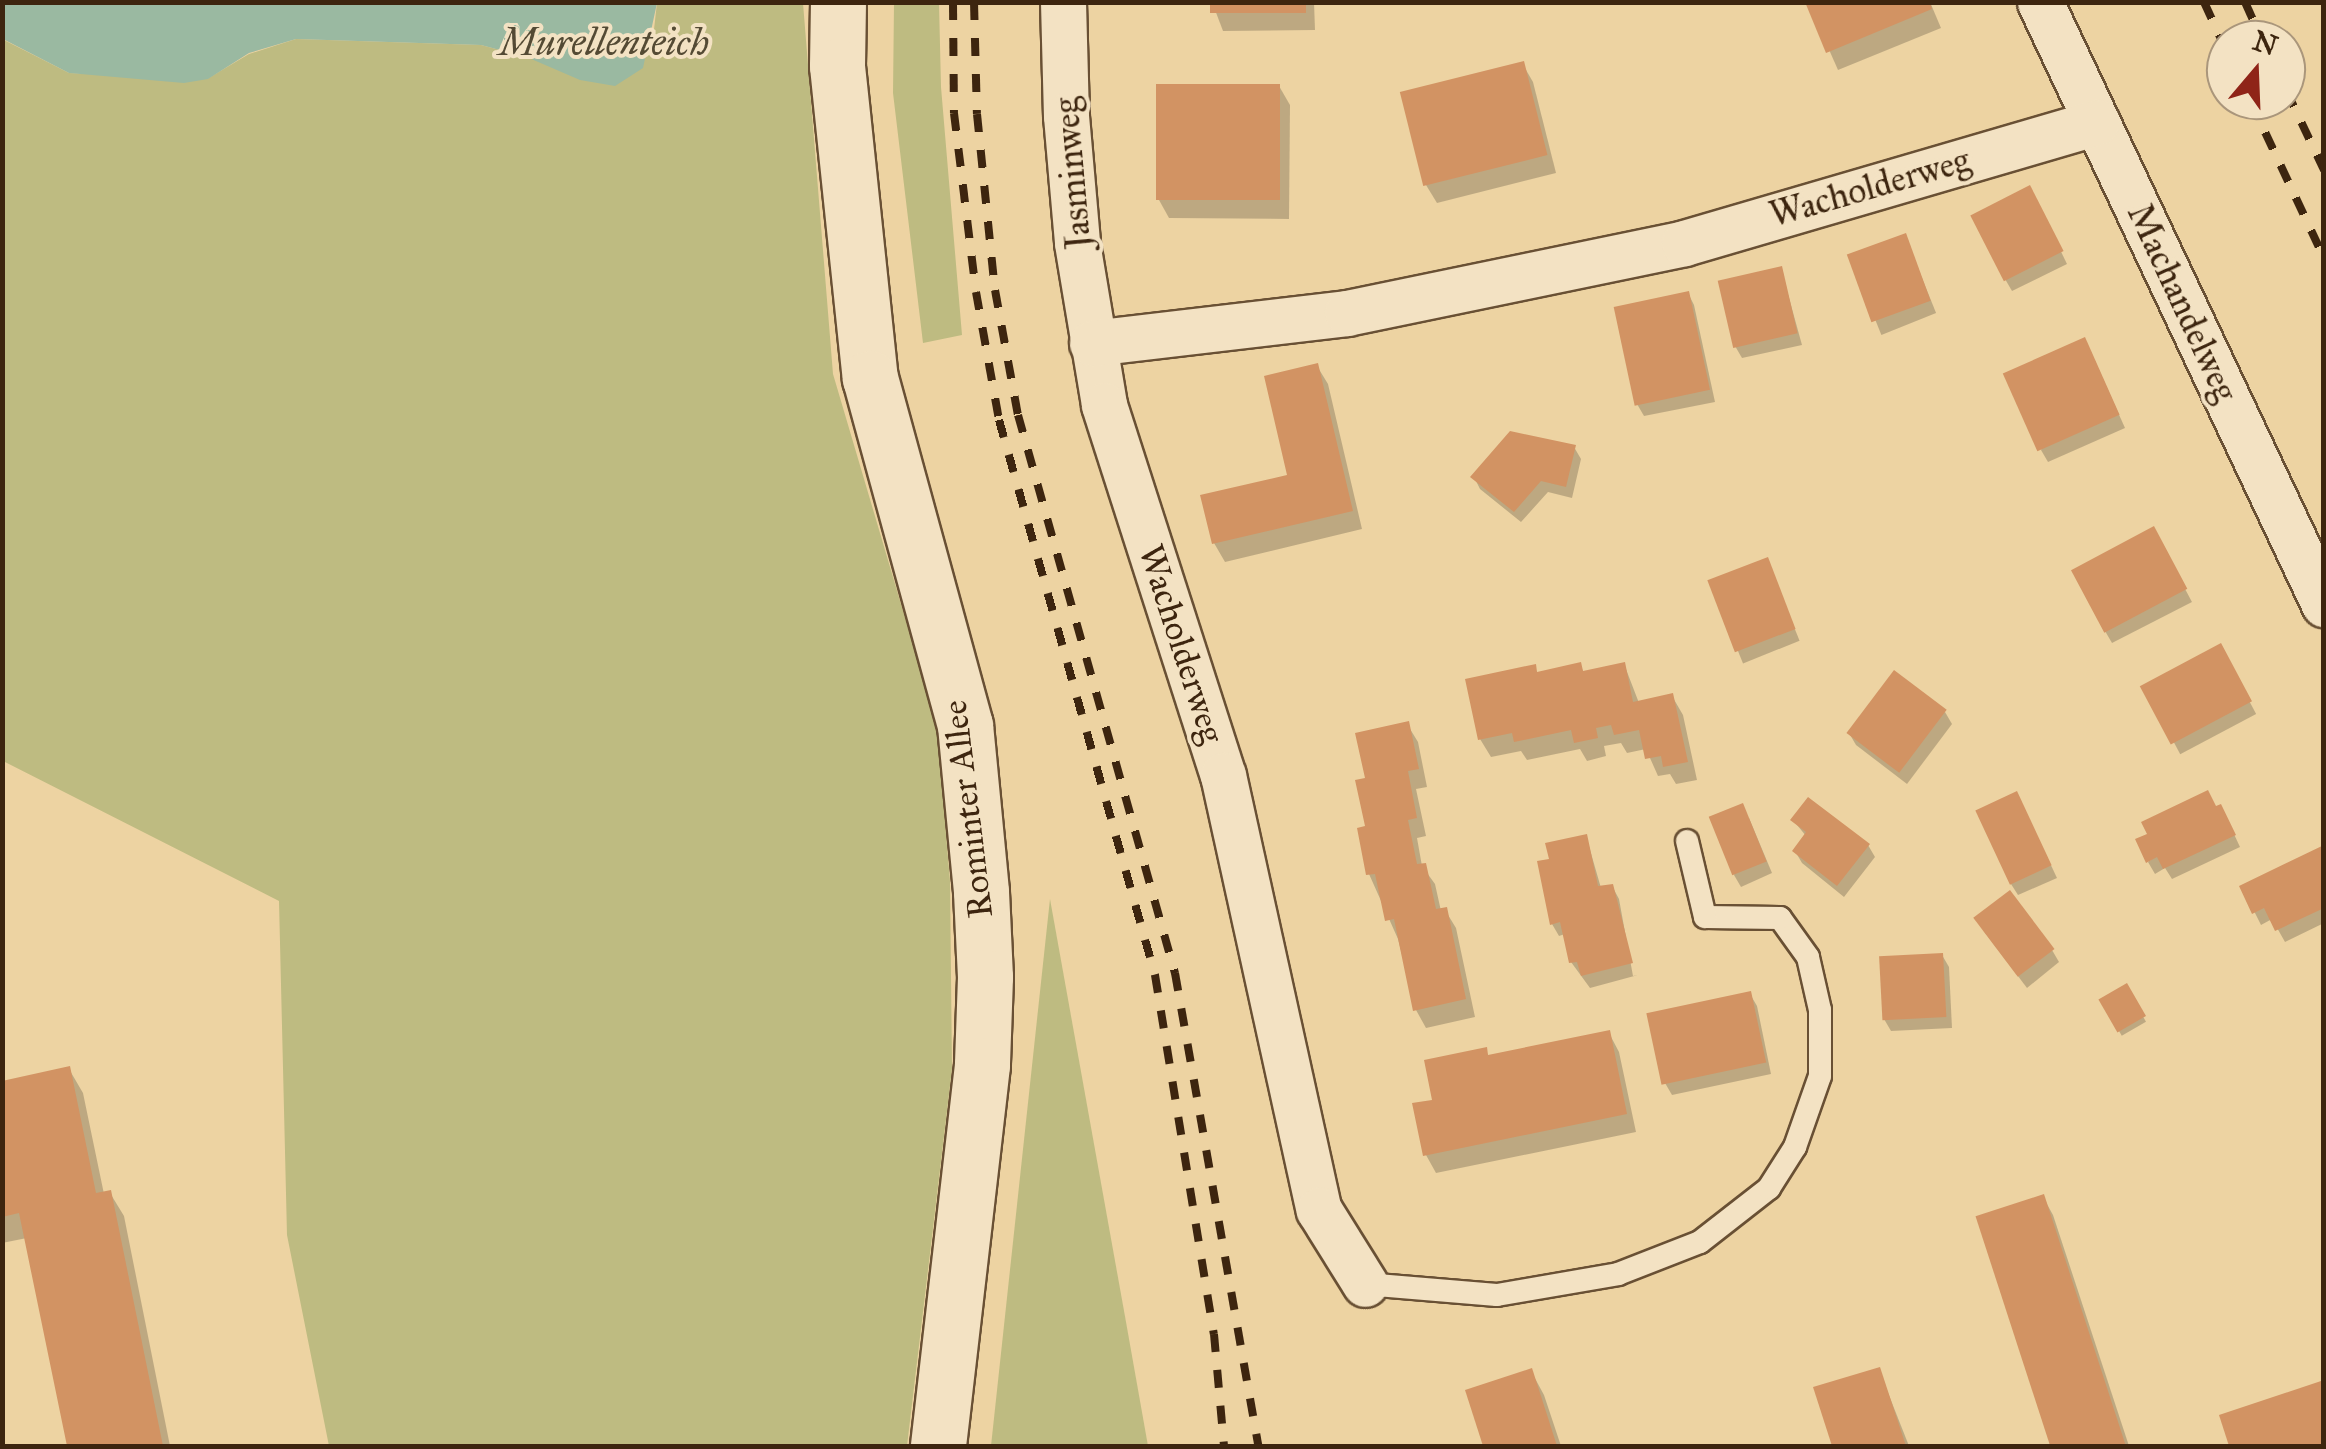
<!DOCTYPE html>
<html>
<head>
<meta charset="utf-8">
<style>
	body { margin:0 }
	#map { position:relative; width:2326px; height:1449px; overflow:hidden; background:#edd3a2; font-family:"IM FELL Great Primer",serif }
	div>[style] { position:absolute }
	.green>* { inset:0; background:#bebb81 }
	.water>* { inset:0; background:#9ab9a1 }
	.shadow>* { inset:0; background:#0003; transform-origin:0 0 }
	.building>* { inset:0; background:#d29363; transform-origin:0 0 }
	.roads { filter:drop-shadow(2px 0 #695034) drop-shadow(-2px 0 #695034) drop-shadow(0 2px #695034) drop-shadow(0 -2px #695034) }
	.service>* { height:22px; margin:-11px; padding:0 11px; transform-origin:11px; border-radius:11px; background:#f3e2c3 }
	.minor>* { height:45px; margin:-22.5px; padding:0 22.5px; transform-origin:22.5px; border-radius:22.5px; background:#f3e2c3 }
	.tertiary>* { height:55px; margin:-27.5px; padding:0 27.5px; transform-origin:27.5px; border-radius:27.5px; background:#f3e2c3 }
	.rail>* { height:8px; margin-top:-4px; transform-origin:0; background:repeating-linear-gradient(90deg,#3d250f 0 18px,transparent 0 36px) }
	span { translate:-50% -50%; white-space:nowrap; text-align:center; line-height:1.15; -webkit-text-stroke:8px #f3e2c3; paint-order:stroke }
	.street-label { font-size:35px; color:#3d250f }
	.water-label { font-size:38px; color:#544a34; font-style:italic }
	.frame { position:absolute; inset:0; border:5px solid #3d250f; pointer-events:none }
	.north { position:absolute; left:2206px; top:20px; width:100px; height:100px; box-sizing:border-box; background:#f3e2c3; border:2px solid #aa967b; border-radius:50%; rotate:19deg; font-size:28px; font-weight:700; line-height:40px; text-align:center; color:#3d250f }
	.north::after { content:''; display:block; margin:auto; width:35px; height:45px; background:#8f2418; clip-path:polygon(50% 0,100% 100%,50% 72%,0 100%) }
</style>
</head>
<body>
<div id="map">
	<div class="green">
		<div style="clip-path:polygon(657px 3px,803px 3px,833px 374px,937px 726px,950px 881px,952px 1069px,907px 1446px,329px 1446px,287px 1235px,279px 901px,3px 761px,2px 39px,69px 73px,207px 79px,249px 54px,296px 39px,481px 45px,529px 58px,653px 38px)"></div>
		<div style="clip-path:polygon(894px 3px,939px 3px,941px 87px,962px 335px,923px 343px,893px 93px)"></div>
		<div style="clip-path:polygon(1050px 899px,1126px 1322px,1148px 1446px,991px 1446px)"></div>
	</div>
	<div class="water">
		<div style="clip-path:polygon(2px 3px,3px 2px,657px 3px,643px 68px,615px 86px,580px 80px,529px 58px,481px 45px,296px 39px,249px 53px,208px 79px,184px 83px,69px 73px,3px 39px)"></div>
	</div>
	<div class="shadow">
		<div style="clip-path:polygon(1212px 2px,1314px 2px,1315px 30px,1223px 31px)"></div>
		<div style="clip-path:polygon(1808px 2px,1930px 2px,1941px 28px,1838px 70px)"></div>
		<div style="clip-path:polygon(1522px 63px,1533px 82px,1556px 173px,1437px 203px,1426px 185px)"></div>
		<div style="clip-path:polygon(1279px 86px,1290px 105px,1289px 219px,1169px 218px,1159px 200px)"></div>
		<div style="clip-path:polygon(2036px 200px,2067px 264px,2012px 291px,2005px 279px)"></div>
		<div style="left:1905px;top:236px;width:83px;height:59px;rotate:68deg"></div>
		<div style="clip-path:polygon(1781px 269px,1802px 345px,1742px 358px,1735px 346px)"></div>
		<div style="clip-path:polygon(1688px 293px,1694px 305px,1715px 402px,1644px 416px,1637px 404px,1616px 308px)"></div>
		<div style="clip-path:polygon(2091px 352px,2125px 428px,2048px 462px,2041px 450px)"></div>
		<div style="clip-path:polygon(1317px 366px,1328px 384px,1362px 529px,1225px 562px,1214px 543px,1290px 476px)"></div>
		<div style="clip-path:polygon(1574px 447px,1581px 459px,1572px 498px,1548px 492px,1521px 522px,1480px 489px,1474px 477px)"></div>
		<div style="clip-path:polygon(2153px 529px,2192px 602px,2112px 643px,2105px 631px)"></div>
		<div style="left:1767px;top:560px;width:87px;height:61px;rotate:68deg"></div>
		<div style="left:2220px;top:646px;width:77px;height:86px;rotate:62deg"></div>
		<div style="clip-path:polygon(1624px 664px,1639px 703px,1672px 696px,1683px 715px,1697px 780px,1676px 784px,1670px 774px,1658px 776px,1646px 749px,1627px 753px,1621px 743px,1604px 746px,1606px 756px,1587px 761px,1580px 749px,1527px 760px,1521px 751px,1491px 757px,1480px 739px,1534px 667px,1538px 674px,1580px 665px,1584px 673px)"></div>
		<div style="clip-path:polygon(1945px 712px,1952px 724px,1907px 784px,1856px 745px,1849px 733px)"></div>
		<div style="clip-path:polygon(1407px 724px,1418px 742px,1427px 787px,1416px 789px,1426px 836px,1417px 838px,1422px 866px,1435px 884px,1441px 911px,1445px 910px,1456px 928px,1475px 1017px,1426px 1028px,1416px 1010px,1398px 939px,1369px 874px,1368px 780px)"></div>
		<div style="clip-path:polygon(2023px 806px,2057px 878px,2018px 895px,2011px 884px)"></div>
		<div style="clip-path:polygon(2216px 809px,2227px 819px,2240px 847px,2172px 879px,2165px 868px,2155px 874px,2148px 862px)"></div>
		<div style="clip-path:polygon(1749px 818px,1772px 873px,1741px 887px,1734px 875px)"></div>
		<div style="clip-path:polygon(1793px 820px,1868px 845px,1875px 857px,1844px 897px,1802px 863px,1795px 851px,1806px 836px)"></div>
		<div style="clip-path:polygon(1586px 836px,1601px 888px,1612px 886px,1619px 899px,1633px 976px,1638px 975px,1631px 937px,1638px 975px,1590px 988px,1571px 962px,1565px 934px,1559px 936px,1552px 924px,1552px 861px)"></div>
		<div style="clip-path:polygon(2324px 848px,2324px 923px,2285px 942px,2272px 919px,2261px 925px,2242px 887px)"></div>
		<div style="clip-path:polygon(1983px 930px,2052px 950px,2059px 962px,2027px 988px)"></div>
		<div style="clip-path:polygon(1942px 955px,1949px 967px,1952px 1028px,1891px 1031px,1884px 1019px)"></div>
		<div style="left:2126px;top:987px;width:40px;height:28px;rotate:60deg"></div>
		<div style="clip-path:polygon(1750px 994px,1757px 1006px,1771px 1074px,1672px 1095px,1665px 1083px)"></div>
		<div style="clip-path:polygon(1609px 1033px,1619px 1052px,1636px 1132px,1436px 1173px,1426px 1155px,1434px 1102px,1485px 1050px,1490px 1058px)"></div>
		<div style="clip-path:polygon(69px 1069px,83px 1093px,104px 1194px,110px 1193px,124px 1216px,170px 1446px,69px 1446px,27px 1238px,2px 1243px,2px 1083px)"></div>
		<div style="clip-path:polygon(2043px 1197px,2053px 1215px,2129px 1446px,2052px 1446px,1978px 1217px)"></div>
		<div style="clip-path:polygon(1879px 1370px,1909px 1446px,1835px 1446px,1816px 1389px)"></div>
		<div style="clip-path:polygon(1531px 1371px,1544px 1395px,1561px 1446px,1486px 1446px,1468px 1392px)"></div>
	</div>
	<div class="building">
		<div style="left:1210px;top:2px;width:96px;height:11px"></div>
		<div style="clip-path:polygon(1805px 2px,1930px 2px,1932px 9px,1826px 53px)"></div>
		<div style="left:1524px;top:61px;width:97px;height:128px;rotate:76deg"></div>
		<div style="left:1156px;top:84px;width:124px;height:116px"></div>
		<div style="left:2030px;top:185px;width:74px;height:67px;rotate:63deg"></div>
		<div style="left:1906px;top:233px;width:72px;height:63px;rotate:70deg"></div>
		<div style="left:1782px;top:266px;width:69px;height:66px;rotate:77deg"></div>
		<div style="left:1689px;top:291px;width:101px;height:77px;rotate:78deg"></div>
		<div style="left:2085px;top:337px;width:85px;height:90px;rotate:66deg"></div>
		<div style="clip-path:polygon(1318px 363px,1353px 511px,1212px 544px,1200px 495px,1287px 475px,1264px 376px)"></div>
		<div style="clip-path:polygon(1510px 431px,1576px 445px,1566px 487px,1541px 481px,1514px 512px,1470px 477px)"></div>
		<div style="left:2154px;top:526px;width:71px;height:94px;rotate:62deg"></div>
		<div style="left:1768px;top:557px;width:77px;height:65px;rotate:69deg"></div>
		<div style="left:2221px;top:643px;width:66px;height:92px;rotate:62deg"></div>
		<div style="clip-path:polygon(1581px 662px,1583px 671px,1625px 662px,1633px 702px,1673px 693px,1688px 762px,1663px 767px,1661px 756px,1645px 759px,1639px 730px,1614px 735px,1611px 725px,1596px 728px,1598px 738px,1574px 743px,1571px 730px,1514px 742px,1512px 733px,1478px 740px,1465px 679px,1536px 664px,1537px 672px)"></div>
		<div style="left:1894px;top:670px;width:66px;height:79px;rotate:37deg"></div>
		<div style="clip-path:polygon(1409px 721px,1419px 769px,1408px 771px,1417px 818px,1408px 820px,1417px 864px,1426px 863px,1436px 909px,1447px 907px,1466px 999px,1413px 1011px,1394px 919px,1385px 921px,1375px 874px,1366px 875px,1357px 828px,1365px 826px,1355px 780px,1365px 778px,1355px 733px)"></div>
		<div style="clip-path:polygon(2208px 790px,2216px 806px,2221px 804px,2236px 835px,2163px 869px,2157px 857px,2146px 863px,2135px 839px,2147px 834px,2141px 822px)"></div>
		<div style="left:2017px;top:791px;width:82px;height:46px;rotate:65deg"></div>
		<div style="clip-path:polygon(1808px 797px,1870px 844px,1837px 886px,1792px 851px,1806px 832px,1790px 820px)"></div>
		<div style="left:1743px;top:803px;width:63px;height:37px;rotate:68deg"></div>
		<div style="clip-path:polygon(1587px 834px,1598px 886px,1613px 884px,1633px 963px,1581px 976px,1577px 962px,1569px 963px,1560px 922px,1550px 925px,1537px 861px,1549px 859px,1545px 843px)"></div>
		<div style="clip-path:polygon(2324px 845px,2324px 908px,2275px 931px,2264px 908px,2252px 914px,2239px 886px)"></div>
		<div style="left:2010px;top:890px;width:74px;height:46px;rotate:53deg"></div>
		<div style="left:1943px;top:953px;width:64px;height:64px;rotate:87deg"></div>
		<div style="left:2127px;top:983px;width:38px;height:33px;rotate:60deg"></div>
		<div style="left:1751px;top:991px;width:73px;height:107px;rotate:78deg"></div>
		<div style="clip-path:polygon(1610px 1030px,1627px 1114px,1423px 1156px,1412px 1103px,1432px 1100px,1424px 1060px,1487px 1047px,1488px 1055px)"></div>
		<div style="clip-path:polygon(70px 1066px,96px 1193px,111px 1190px,163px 1446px,67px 1446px,19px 1213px,2px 1217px,2px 1081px)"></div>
		<div style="left:2044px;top:1194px;width:265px;height:72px;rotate:72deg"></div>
		<div style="clip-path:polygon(1880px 1367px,1906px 1446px,1832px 1446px,1813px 1387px)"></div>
		<div style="clip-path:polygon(1532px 1368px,1557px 1446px,1483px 1446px,1465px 1390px)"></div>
		<div style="clip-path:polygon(2324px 1380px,2324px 1446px,2229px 1446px,2219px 1415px)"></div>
	</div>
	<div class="roads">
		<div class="service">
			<div style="left:1365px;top:1284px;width:132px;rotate:4.8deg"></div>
			<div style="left:1497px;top:1295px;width:123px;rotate:-9.8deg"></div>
			<div style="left:1618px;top:1274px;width:88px;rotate:-21.3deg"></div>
			<div style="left:1700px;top:1242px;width:88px;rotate:-38deg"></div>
			<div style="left:1769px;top:1188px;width:49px;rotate:-57.6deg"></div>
			<div style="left:1795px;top:1147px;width:75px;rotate:-70.6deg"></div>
			<div style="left:1820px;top:1076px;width:66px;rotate:-90deg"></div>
			<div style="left:1820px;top:1010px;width:54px;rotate:-102.8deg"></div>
			<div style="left:1808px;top:957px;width:48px;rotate:-125.7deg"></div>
			<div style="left:1780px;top:918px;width:75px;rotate:-179.2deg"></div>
			<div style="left:1705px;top:917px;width:78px;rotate:-103.3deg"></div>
		</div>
		<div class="minor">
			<div style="left:1063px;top:2px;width:114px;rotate:88.5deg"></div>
			<div style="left:1066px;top:116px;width:127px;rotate:85deg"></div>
			<div style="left:1077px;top:243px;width:164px;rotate:80.5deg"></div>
			<div style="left:1104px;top:405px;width:389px;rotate:72.2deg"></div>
			<div style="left:1223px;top:775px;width:445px;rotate:77.6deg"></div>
			<div style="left:1319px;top:1210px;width:87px;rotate:58.1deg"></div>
			<div style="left:2040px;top:2px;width:666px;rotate:64.74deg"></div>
			<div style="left:1092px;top:343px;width:257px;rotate:-6.7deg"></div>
			<div style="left:1347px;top:313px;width:344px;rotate:-11.7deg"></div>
			<div style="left:1684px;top:243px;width:430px;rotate:-16.3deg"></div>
		</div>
		<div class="tertiary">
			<div style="left:838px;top:2px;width:64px;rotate:90.9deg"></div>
			<div style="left:837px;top:66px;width:314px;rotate:84deg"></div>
			<div style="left:870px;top:378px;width:360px;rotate:74.7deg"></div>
			<div style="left:965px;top:725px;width:168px;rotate:84.5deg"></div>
			<div style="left:981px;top:892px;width:85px;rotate:87.3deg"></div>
			<div style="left:985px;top:977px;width:88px;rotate:92deg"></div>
			<div style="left:982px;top:1065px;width:384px;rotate:96.6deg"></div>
		</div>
	</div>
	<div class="rail">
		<div style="left:953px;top:2px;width:111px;rotate:89.5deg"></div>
		<div style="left:954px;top:113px;width:180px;rotate:83deg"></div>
		<div style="left:976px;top:292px;width:130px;rotate:79.8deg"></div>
		<div style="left:999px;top:420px;width:577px;rotate:74.3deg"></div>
		<div style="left:1155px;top:975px;width:364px;rotate:80.7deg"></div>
		<div style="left:1214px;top:1334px;width:112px;rotate:84.9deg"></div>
		<div style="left:974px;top:2px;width:112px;rotate:88.5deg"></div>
		<div style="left:977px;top:114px;width:177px;rotate:84.2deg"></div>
		<div style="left:995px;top:290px;width:127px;rotate:79.6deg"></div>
		<div style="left:1018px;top:415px;width:580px;rotate:74.29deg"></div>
		<div style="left:1175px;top:973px;width:480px;rotate:80deg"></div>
		<div style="left:2204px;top:2px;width:53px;rotate:65.4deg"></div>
		<div style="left:2245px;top:2px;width:42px;rotate:65.9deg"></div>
		<div style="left:2286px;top:90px;width:89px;rotate:64.6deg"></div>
		<div style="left:2250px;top:100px;width:174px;rotate:64.9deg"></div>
	</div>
	<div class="street-label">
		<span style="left:1073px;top:173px;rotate:-95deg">Jasminweg</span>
		<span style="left:1870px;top:188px;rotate:-16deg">Wacholderweg</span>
		<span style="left:2182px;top:303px;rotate:65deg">Machandelweg</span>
		<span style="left:1181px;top:644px;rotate:72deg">Wacholderweg</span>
		<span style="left:968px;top:809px;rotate:-97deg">Rominter Allee</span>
	</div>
	<div class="water-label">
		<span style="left:604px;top:43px">Murellenteich</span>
	</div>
	<div class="frame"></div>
	<div class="north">N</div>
</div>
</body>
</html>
